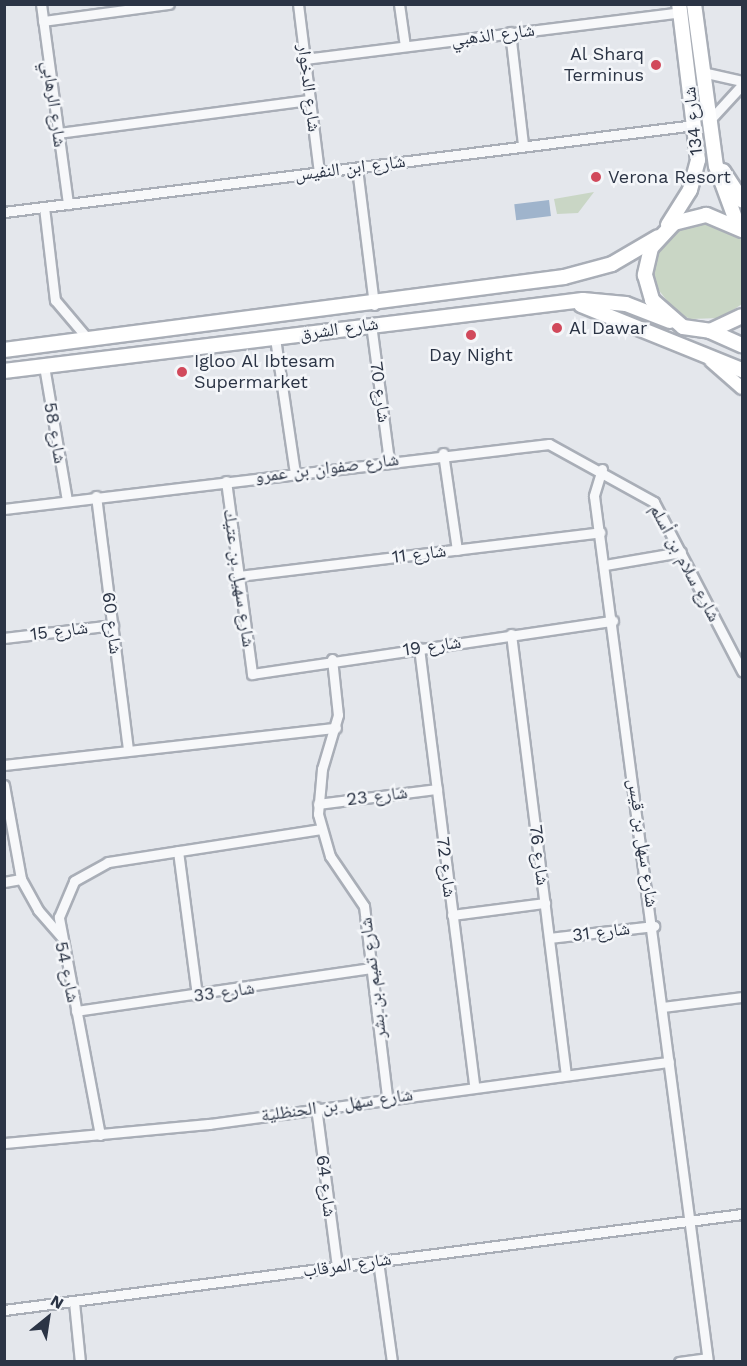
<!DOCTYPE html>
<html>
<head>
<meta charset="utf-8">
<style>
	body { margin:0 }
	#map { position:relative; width:747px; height:1366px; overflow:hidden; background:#e4e7ec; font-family:"Work Sans","Noto Naskh Arabic",sans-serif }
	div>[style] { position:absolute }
	.green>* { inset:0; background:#c9d6c5 }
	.water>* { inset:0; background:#9fb4cc; transform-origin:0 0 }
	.roads { filter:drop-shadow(2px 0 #a9aeb7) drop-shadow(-2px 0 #a9aeb7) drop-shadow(0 2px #a9aeb7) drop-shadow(0 -2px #a9aeb7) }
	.minor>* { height:9px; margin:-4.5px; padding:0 4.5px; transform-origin:4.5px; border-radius:4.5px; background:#f7f8fa }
	.secondary>* { height:12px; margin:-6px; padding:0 6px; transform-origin:6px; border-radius:6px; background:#fff }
	.primary>* { height:14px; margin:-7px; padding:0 7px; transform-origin:7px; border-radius:7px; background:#fff }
	.dots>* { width:16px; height:16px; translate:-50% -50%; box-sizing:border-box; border:3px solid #f4f6f9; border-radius:50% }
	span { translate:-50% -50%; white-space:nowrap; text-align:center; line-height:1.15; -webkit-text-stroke:5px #f4f6f9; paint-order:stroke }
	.street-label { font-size:18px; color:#2b3445 }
	.poi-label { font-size:18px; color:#2b3445 }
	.right { translate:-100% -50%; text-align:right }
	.left { translate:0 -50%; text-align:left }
	.frame { position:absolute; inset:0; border:6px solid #2b3445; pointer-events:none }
	.north { position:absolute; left:18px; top:1288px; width:60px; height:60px; -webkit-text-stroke:4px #f4f6f9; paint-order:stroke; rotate:30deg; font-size:16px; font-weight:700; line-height:24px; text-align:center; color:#2b3445 }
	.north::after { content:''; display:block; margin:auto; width:21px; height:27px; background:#2b3445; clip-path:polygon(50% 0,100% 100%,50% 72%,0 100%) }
</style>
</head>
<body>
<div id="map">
	<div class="green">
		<div style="clip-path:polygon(594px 192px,578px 213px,557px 214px,554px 199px)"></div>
		<div style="clip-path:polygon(696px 218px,742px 234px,742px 304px,721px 318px,690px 319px,676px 312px,657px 288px,653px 274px,654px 258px,669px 232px)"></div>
	</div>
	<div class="water">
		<div style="left:549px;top:200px;width:16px;height:35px;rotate:83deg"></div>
	</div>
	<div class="roads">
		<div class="minor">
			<div style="left:41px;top:4px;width:202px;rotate:82.3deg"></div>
			<div style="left:298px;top:4px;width:169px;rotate:82.9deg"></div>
			<div style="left:399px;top:4px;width:42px;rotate:81.9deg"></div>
			<div style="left:43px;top:21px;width:127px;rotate:-7.7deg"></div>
			<div style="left:510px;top:32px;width:114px;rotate:83.4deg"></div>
			<div style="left:305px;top:59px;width:378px;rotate:-7.1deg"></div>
			<div style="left:702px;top:72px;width:41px;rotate:12.7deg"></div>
			<div style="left:709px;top:121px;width:49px;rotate:-47.5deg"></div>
			<div style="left:58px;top:133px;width:254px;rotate:-7.5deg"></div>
			<div style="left:357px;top:168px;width:138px;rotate:82.9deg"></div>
			<div style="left:44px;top:207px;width:94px;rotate:83.3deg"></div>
			<div style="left:55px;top:300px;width:51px;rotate:49.8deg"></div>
			<div style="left:4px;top:212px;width:696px;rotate:-7.18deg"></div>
			<div style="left:371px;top:324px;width:138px;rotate:82.5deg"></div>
			<div style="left:275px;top:338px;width:136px;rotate:81.6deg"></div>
			<div style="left:44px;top:366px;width:137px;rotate:80.3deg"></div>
			<div style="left:443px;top:453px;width:98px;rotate:81.8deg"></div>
			<div style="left:602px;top:469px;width:28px;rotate:107deg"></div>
			<div style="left:594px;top:496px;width:873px;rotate:82.5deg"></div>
			<div style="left:226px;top:481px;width:195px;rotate:82.3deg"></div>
			<div style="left:252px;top:674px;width:365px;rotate:-8.4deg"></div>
			<div style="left:96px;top:496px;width:255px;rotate:82.8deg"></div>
			<div style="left:4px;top:509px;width:549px;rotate:-6.8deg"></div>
			<div style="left:549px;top:444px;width:120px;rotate:28.9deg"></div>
			<div style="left:654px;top:502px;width:191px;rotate:62.5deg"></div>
			<div style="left:605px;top:565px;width:77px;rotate:-9.7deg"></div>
			<div style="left:239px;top:576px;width:364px;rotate:-6.9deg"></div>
			<div style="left:511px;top:634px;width:444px;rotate:82.9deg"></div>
			<div style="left:4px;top:638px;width:110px;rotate:-6.8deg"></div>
			<div style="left:419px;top:648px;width:441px;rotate:82.8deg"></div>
			<div style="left:332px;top:659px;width:56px;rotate:83.9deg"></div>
			<div style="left:338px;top:715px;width:56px;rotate:106.5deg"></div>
			<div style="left:322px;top:769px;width:45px;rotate:95.1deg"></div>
			<div style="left:318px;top:814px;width:44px;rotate:74.1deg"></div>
			<div style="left:330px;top:856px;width:60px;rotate:55.8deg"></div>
			<div style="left:364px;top:906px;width:192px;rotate:83.1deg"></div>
			<div style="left:4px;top:765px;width:334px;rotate:-6.4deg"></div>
			<div style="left:4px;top:785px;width:96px;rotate:79.7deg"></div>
			<div style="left:21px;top:879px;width:35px;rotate:61deg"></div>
			<div style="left:38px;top:910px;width:35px;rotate:49deg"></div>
			<div style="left:318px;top:804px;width:120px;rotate:-7.2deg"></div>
			<div style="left:178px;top:851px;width:146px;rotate:82.5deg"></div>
			<div style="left:4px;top:882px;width:17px;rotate:-10deg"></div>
			<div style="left:452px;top:915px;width:94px;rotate:-7.4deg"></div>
			<div style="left:549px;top:938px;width:106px;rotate:-6.5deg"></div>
			<div style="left:663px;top:1007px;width:80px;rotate:-7.2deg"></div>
			<div style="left:76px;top:1011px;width:299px;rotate:-8.3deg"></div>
			<div style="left:316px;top:1107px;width:160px;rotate:82.5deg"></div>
			<div style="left:100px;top:1135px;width:222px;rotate:-100.7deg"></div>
			<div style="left:59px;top:917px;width:39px;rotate:-67deg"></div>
			<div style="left:74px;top:881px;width:39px;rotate:-29deg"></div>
			<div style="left:108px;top:862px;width:216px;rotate:-8.8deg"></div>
			<div style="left:4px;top:1143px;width:206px;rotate:-5.3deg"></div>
			<div style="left:209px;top:1124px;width:464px;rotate:-7.7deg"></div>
			<div style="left:378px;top:1261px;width:102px;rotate:82.1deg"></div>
			<div style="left:74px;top:1302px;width:60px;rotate:84.3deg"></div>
			<div style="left:4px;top:1310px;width:744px;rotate:-7.41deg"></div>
			<div style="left:679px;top:1362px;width:28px;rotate:-8deg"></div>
		</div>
		<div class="secondary">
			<div style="left:711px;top:361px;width:41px;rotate:41.1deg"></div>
		</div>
		<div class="primary">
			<div style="left:694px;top:4px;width:163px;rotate:82.3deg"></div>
			<div style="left:716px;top:166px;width:64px;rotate:69.9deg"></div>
			<div style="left:723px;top:171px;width:35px;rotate:57deg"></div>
			<div style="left:668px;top:225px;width:41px;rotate:-57.8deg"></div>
			<div style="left:690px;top:190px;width:31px;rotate:-75deg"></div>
			<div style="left:698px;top:160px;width:157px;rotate:-96.9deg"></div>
			<div style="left:742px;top:230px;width:39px;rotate:-157deg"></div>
			<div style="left:706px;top:215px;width:33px;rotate:166deg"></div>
			<div style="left:674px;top:223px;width:34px;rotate:133deg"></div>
			<div style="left:651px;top:248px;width:28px;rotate:103deg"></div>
			<div style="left:645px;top:275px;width:26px;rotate:74deg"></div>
			<div style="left:652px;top:300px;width:41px;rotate:41.1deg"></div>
			<div style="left:683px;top:327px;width:27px;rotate:8deg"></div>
			<div style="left:710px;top:331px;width:35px;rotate:-25deg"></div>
			<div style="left:581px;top:305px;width:174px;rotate:22deg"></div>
			<div style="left:710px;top:331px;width:35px;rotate:24deg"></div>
			<div style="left:4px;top:350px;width:565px;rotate:-7.43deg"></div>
			<div style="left:564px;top:277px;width:50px;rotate:-15.2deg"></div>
			<div style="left:612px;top:264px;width:53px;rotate:-30.4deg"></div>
			<div style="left:4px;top:371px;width:583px;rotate:-6.99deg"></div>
			<div style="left:583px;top:300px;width:43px;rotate:5.3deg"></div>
			<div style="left:626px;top:304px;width:47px;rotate:21.1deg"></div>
		</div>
	</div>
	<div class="dots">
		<div style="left:656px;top:65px;background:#d1495b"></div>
		<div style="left:596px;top:177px;background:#d1495b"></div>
		<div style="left:557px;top:328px;background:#d1495b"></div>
		<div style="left:471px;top:335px;background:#d1495b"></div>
		<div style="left:182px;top:372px;background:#d1495b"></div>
	</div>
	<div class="street-label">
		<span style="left:493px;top:35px;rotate:-7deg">شارع الذهبي</span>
		<span style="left:309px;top:88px;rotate:83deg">شارع الدخوار</span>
		<span style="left:54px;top:104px;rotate:82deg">شارع الرهابي</span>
		<span style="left:693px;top:121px;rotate:-96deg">شارع 134</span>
		<span style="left:350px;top:168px;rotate:-7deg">شارع ابن النفيس</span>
		<span style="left:339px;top:329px;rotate:-8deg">شارع الشرق</span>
		<span style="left:380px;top:392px;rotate:82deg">شارع 70</span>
		<span style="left:55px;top:433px;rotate:80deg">شارع 58</span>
		<span style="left:327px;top:468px;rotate:-7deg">شارع صفوان بن عمرو</span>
		<span style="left:419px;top:554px;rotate:-7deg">شارع 11</span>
		<span style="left:685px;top:563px;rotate:62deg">شارع سلام بن أسلم</span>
		<span style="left:239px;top:578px;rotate:82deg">شارع سهيل بن عتيك</span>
		<span style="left:112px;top:623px;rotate:83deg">شارع 60</span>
		<span style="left:59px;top:631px;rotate:-7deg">شارع 15</span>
		<span style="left:432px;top:646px;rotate:-8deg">شارع 19</span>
		<span style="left:377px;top:796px;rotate:-7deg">شارع 23</span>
		<span style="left:643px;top:843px;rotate:82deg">شارع سهل بن قيس</span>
		<span style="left:539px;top:855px;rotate:83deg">شارع 76</span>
		<span style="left:446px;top:867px;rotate:83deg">شارع 72</span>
		<span style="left:601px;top:932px;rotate:-7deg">شارع 31</span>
		<span style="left:67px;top:972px;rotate:78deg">شارع 54</span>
		<span style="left:373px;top:978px;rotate:-97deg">شارع تميم بن بشر</span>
		<span style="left:224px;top:992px;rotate:-8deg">شارع 33</span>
		<span style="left:337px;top:1105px;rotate:-8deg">شارع سهل بن الحنظلية</span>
		<span style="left:326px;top:1186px;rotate:83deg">شارع 64</span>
		<span style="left:347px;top:1265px;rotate:-8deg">شارع المرقاب</span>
	</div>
	<div class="poi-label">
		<span class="right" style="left:644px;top:65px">Al Sharq<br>Terminus</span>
		<span class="left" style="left:608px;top:177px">Verona Resort</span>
		<span class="left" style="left:569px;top:328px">Al Dawar</span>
		<span style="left:471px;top:355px">Day Night</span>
		<span class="left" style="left:194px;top:372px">Igloo Al Ibtesam<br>Supermarket</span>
	</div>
	<div class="frame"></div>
	<div class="north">N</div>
</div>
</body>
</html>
